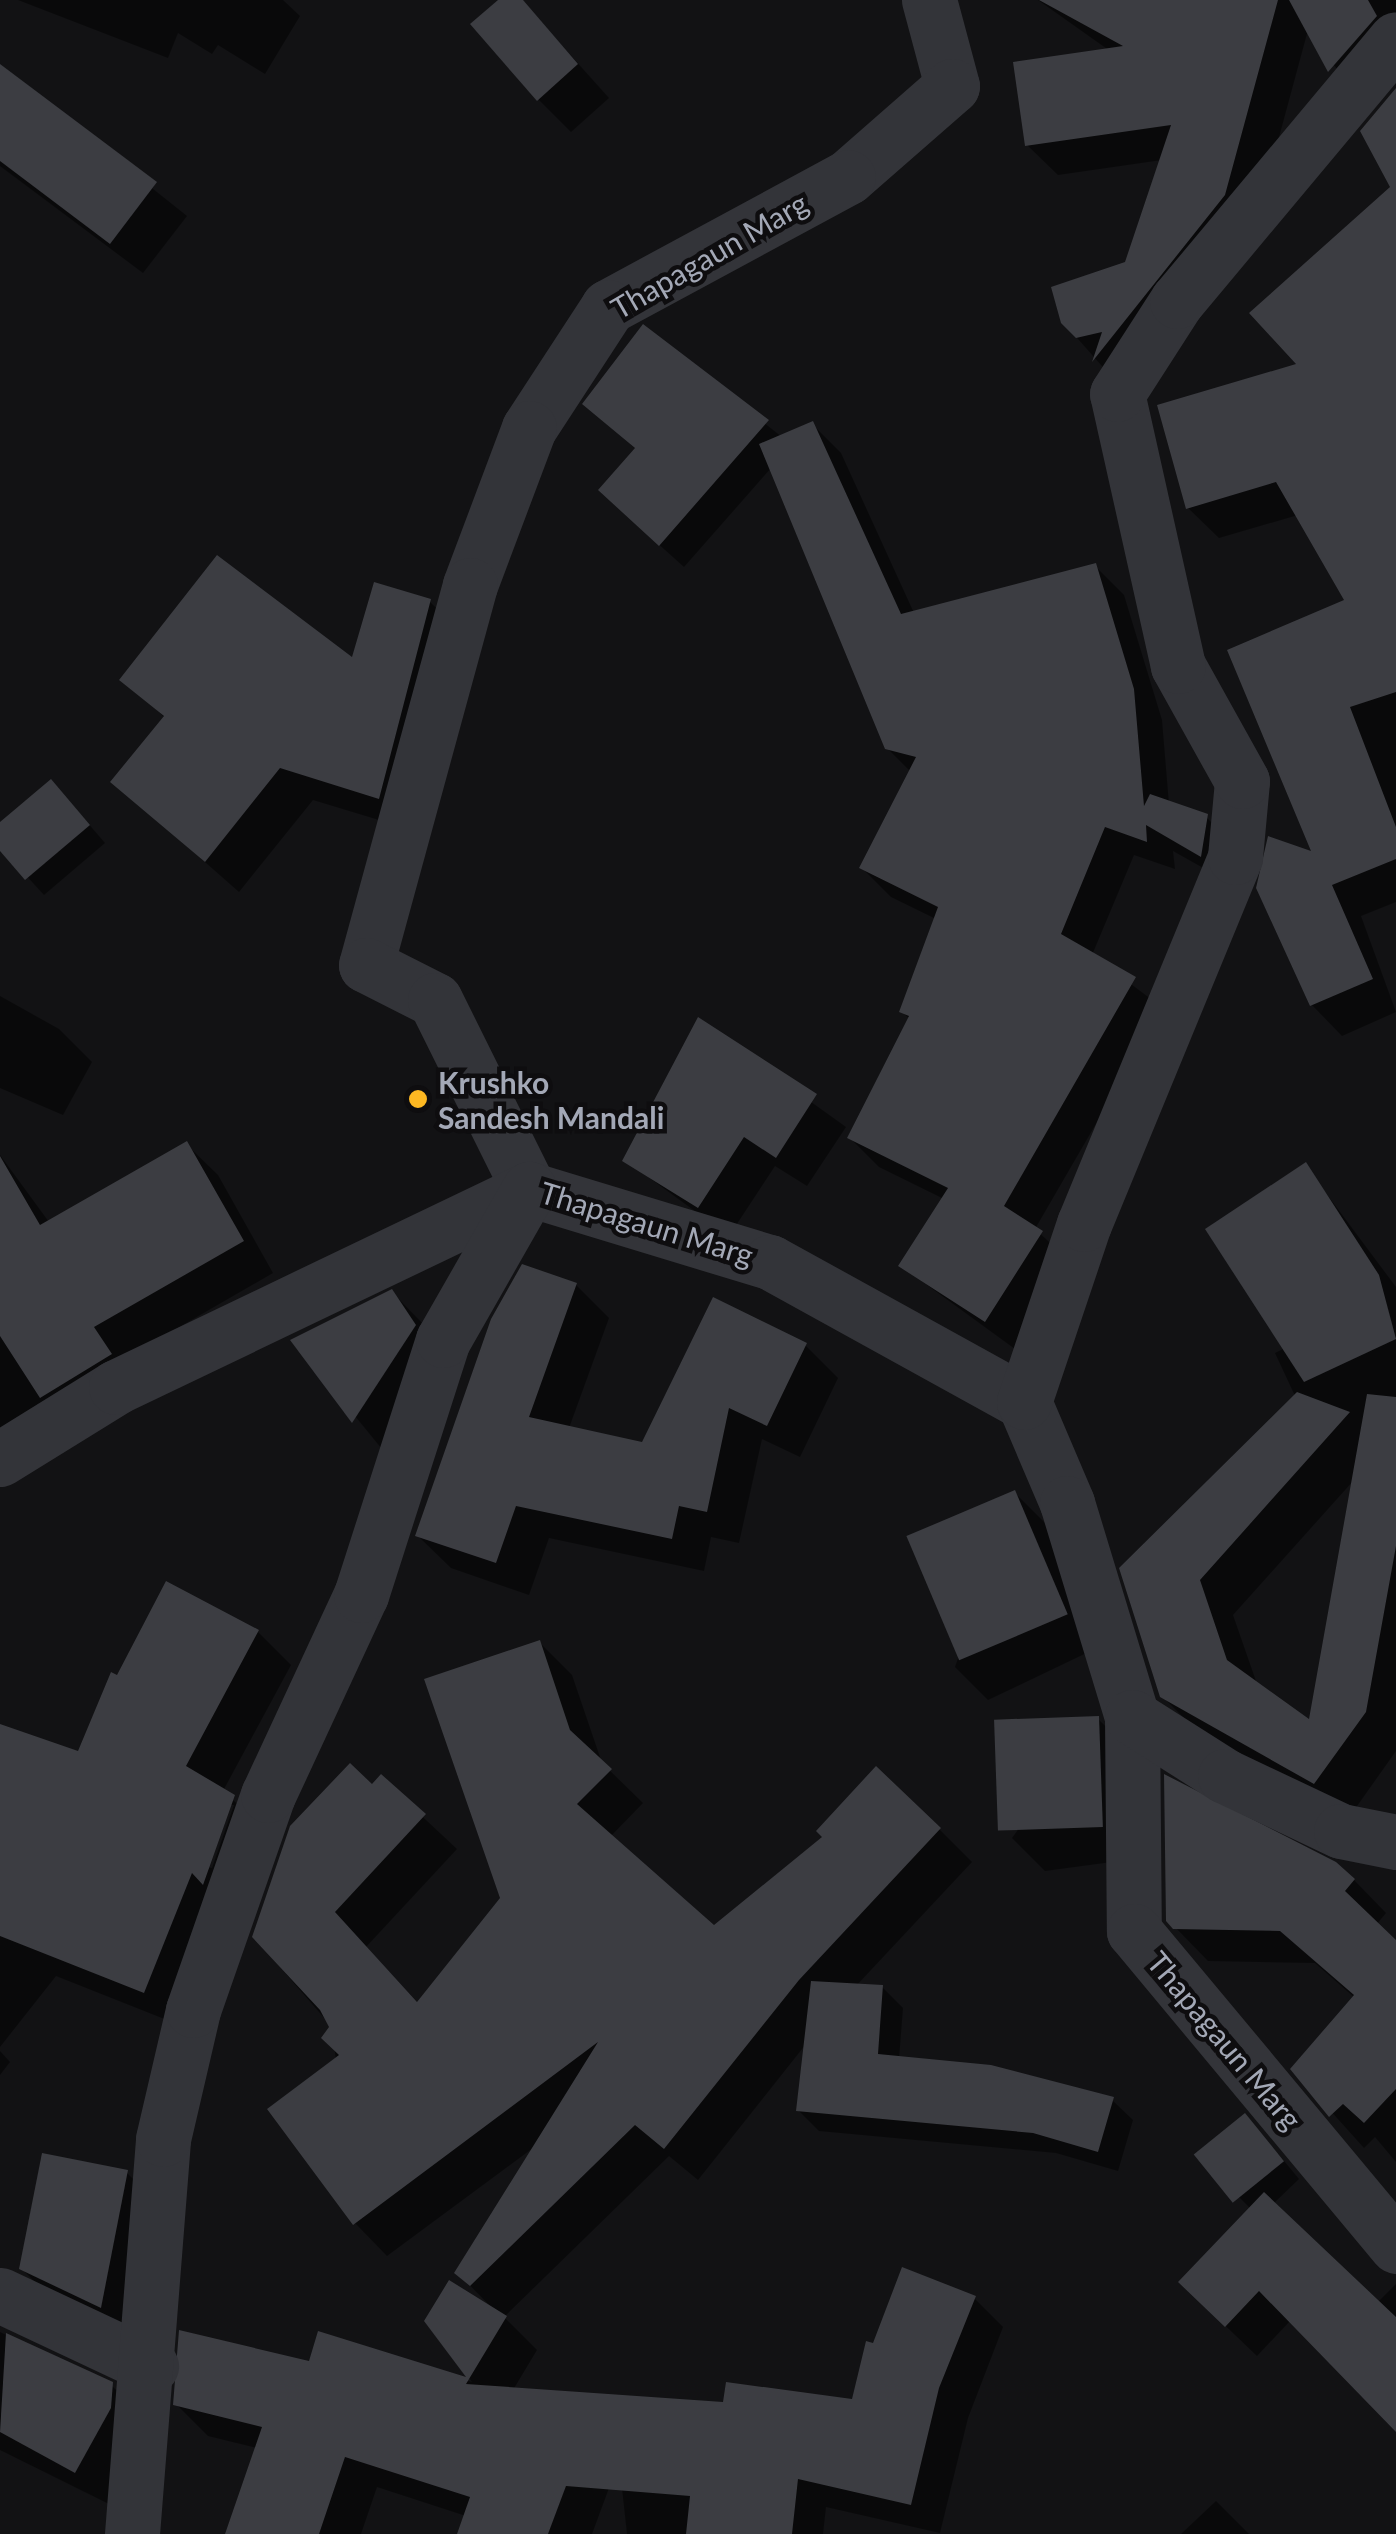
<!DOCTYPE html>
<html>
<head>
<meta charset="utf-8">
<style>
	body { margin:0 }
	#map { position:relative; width:1396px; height:2534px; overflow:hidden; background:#121214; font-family:Lato,sans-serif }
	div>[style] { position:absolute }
	.shadow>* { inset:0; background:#0007 }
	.building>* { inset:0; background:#3c3d42; transform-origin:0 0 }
	.minor>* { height:55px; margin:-27.5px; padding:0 27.5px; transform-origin:27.5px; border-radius:27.5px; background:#333439 }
	.dots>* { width:28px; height:28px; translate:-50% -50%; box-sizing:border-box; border:5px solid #0e0d0f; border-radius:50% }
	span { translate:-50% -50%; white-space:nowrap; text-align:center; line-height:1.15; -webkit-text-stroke:9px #0e0d0f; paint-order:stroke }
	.street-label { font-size:30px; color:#a3a8b6 }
	.poi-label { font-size:30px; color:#a3a8b6; font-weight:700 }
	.left { translate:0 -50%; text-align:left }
</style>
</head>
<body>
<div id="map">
	<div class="shadow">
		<div style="clip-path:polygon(18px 0,283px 0,300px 16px,265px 74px,218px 45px,212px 54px,178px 33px,168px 58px)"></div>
		<div style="clip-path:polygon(502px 0,521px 0,609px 98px,571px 132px,538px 99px)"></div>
		<div style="clip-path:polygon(1038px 0,1396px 0,1396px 61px,1360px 100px,1308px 30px,1255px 226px,1124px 391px,1063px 322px,1127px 264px,1162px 160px,1058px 175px,1027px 145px,1110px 51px)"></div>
		<div style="clip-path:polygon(0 67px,187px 216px,143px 273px,0 166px)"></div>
		<div style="clip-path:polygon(1396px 217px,1396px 902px,1361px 916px,1396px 1012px,1342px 1036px,1312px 1005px,1316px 855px,1348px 601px,1298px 515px,1219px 538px,1188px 508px,1300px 365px)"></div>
		<div style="clip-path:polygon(643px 327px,782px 437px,812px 424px,841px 453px,914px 613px,1095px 566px,1124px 595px,1162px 720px,1169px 804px,1206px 817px,1235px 846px,1230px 883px,1173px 851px,1175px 869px,1134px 855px,1092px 955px,1163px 1008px,1035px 1229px,1071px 1262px,1015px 1349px,901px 1266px,944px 1199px,879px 1167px,850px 1138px,910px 1019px,902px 1012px,936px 919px,891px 897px,862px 868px,911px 772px,887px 748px,772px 467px,684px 567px,625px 514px,637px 450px,585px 404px)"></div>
		<div style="clip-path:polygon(430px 602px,463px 634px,412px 830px,313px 800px,239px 892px,113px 781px,165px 718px,148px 701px,354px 661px)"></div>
		<div style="clip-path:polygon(67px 799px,105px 843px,44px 895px,0 847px,0 825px)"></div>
		<div style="clip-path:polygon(0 996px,59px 1029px,92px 1062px,63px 1115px,0 1088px)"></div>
		<div style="clip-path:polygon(698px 1021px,846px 1127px,807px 1186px,775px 1166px,729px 1236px,625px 1160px)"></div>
		<div style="clip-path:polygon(186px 1144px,218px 1175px,273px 1273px,124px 1359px,0 1444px,0 1155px,49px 1222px)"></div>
		<div style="clip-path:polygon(evenodd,1305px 1165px,1396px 1287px,1396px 1751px,1350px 1816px,1197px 1731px,1162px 1696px,1122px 1568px,1296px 1398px,1275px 1353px,1285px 1348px,1305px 1165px,1354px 1480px,1311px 1724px,1257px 1684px,1233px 1615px,1354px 1480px)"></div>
		<div style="clip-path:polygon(576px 1285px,609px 1318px,569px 1428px,644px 1445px,805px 1345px,838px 1378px,800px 1457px,762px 1439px,739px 1543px,711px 1537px,704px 1571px,549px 1538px,529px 1595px,451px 1568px,418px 1536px)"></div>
		<div style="clip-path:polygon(392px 1292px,424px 1325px,386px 1454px,293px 1340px)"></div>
		<div style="clip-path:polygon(1015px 1493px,1048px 1526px,1099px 1647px,988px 1700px,955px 1667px)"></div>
		<div style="clip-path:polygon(evenodd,258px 1632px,291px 1665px,223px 1791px,267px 1831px,177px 2024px,56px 1976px,0 2047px,0 1726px,80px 1754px,119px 1678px,258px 1632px,229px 1805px,234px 1805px,212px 1868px,207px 1867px,229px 1805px)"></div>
		<div style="clip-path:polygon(539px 1642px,572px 1675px,602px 1763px,643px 1803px,610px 1837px,714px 1928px,939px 1829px,972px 1862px,856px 1986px,882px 1987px,903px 2008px,899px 2059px,1112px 2100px,1133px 2120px,1118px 2171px,1056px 2153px,819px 2131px,798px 2110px,806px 2044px,698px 2180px,669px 2156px,504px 2317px,537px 2350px,513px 2390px,726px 2405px,854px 2402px,874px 2346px,974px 2298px,1003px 2327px,968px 2418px,940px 2533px,826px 2507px,823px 2534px,627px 2534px,619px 2461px,592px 2534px,459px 2534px,466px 2516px,377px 2487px,361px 2534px,227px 2534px,257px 2448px,208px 2436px,176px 2404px,311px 2364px,320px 2334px,472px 2382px,427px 2321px,492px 2308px,457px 2272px,537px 2145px,387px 2256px,355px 2223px,332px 2027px,254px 1937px,381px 1778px,457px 1849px,366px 1947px,419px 2004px,503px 1899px)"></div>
		<div style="clip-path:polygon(1098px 1719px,1131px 1751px,1134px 1859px,1045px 1871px,1012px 1838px)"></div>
		<div style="clip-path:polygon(1354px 1880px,1386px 1913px,1376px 1925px,1396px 1944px,1396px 2162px,1375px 2137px,1364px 2148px,1293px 2069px,1355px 1998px,1315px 1963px,1208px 1961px,1175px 1927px)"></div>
		<div style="clip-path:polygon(0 2051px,10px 2062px,0 2075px)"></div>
		<div style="clip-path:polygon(1261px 2133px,1299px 2179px,1273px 2204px,1377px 2303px,1396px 2284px,1396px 2428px,1291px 2320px,1257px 2356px,1211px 2312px,1251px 2209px,1201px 2159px)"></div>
		<div style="clip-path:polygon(126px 2172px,159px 2205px,133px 2339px,55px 2302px,22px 2269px)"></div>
		<div style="clip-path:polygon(0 2332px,111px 2385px,145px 2418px,109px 2504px,0 2450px)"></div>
		<div style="clip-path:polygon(1216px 2501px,1249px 2534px,1181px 2534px)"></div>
	</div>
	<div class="building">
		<div style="clip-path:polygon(498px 0,523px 0,578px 64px,537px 101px,470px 24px)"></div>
		<div style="clip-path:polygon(1039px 0,1278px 0,1225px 195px,1092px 362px,1102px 332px,1076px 338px,1061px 323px,1051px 287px,1125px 262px,1171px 125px,1025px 146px,1013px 62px,1123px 46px)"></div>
		<div style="clip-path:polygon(1289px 0,1368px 0,1377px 16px,1328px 72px)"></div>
		<div style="clip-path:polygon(0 64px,157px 182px,110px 244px,0 161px)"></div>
		<div style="clip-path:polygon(1396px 88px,1396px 692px,1350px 707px,1396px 827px,1396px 859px,1332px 885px,1373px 979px,1310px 1006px,1256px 888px,1268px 836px,1311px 851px,1227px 650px,1344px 600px,1276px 482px,1186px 509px,1157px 405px,1296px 364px,1249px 313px,1390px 187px,1360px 131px)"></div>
		<div style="clip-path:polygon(643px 324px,769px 420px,659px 546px,598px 490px,635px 448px,582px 404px)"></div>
		<div style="clip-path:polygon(813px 421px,901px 614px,1096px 563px,1134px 689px,1144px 806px,1150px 794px,1208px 814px,1201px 857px,1146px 825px,1147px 842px,1105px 827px,1061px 934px,1136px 977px,1004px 1206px,1043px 1231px,985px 1322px,898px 1266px,948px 1188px,847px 1138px,909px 1016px,899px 1012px,938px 907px,859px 868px,916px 757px,885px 749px,759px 444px)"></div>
		<div style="clip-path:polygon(217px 555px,352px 657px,374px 582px,431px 599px,379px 799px,280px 768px,205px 862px,110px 782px,164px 716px,119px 680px)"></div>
		<div style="clip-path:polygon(51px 779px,90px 825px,25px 880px,0 851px,0 822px)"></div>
		<div style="clip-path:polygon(698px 1017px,817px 1094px,776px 1158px,744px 1137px,698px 1208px,622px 1161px)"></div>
		<div style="clip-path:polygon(187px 1141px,244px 1241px,94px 1327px,112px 1354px,40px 1398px,0 1336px,0 1156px,40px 1225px)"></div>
		<div style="clip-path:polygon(1306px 1162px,1379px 1275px,1396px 1339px,1304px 1382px,1205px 1229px)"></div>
		<div style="clip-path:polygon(522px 1264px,577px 1283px,529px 1417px,642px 1442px,713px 1297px,807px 1343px,767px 1426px,729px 1408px,707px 1512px,679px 1506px,672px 1539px,516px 1506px,496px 1563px,415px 1536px,491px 1319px)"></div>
		<div style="clip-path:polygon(392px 1289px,416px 1325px,352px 1423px,290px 1340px)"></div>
		<div style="clip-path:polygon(1297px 1392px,1350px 1412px,1200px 1580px,1227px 1660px,1309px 1719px,1367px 1394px,1396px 1397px,1396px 1546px,1366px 1712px,1314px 1784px,1160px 1697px,1119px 1568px)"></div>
		<div style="left:1015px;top:1490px;width:135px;height:118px;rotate:67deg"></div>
		<div style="clip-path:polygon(166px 1581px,259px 1630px,186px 1766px,235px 1795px,203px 1885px,192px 1873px,144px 1993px,0 1936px,0 1724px,78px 1751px,111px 1672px,117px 1675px)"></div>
		<div style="clip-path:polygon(540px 1640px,570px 1730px,612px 1769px,577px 1804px,714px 1925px,822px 1837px,816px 1831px,876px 1766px,941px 1828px,799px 1980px,664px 2149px,635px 2125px,470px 2286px,454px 2273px,598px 2042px,353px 2225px,267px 2109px,339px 2055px,321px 2038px,329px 2027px,320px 2010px,252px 1937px,290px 1826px,350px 1763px,372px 1784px,381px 1774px,426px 1814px,335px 1912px,417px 2002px,500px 1898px,424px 1679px)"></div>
		<div style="left:1099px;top:1716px;width:111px;height:105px;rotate:88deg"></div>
		<div style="clip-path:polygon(1164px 1774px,1336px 1862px,1355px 1879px,1345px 1891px,1396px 1940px,1396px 2089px,1364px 2123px,1343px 2104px,1329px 2117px,1290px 2069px,1354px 1995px,1280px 1931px,1173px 1929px,1166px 1921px)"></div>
		<div style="clip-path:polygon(811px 1981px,883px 1985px,878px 2054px,991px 2065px,1114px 2097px,1098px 2152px,1033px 2133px,796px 2111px)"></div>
		<div style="left:1245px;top:2113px;width:62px;height:66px;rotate:51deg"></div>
		<div style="clip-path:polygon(42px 2153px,128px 2170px,101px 2308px,19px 2269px)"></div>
		<div style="clip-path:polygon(1264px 2192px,1396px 2317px,1396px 2432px,1259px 2291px,1225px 2327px,1178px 2282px)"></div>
		<div style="clip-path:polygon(902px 2267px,976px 2296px,939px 2388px,911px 2505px,798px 2479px,792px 2534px,686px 2534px,690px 2496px,566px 2486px,548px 2534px,457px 2534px,470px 2497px,345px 2457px,319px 2534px,225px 2534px,262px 2427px,173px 2405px,179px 2330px,309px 2361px,318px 2331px,466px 2377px,424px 2321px,449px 2280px,507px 2316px,466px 2384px,723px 2402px,726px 2382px,852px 2399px,866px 2341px,873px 2343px)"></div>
		<div style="clip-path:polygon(6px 2333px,113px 2382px,111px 2408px,75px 2473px,0 2432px)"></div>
	</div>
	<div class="minor">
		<div style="left:929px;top:0;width:89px;rotate:75deg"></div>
		<div style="left:952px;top:86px;width:138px;rotate:138.8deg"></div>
		<div style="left:848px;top:177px;width:273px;rotate:151.6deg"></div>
		<div style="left:608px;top:307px;width:145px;rotate:123.1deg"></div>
		<div style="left:529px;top:428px;width:168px;rotate:110.6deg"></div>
		<div style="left:470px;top:585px;width:394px;rotate:105.3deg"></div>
		<div style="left:366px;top:965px;width:77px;rotate:26.9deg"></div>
		<div style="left:435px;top:1000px;width:211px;rotate:63.6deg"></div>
		<div style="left:529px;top:1189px;width:252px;rotate:16.9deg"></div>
		<div style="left:770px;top:1262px;width:290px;rotate:28.9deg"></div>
		<div style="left:1024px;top:1402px;width:110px;rotate:66.9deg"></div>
		<div style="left:1067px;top:1503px;width:224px;rotate:73.1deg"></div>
		<div style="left:1132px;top:1717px;width:214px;rotate:89.5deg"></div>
		<div style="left:1134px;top:1931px;width:410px;rotate:50.2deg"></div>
		<div style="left:1024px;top:1402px;width:188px;rotate:-71.4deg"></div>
		<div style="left:1084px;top:1224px;width:397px;rotate:-67.6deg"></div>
		<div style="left:1235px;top:857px;width:76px;rotate:-84.7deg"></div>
		<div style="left:1242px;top:781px;width:132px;rotate:-119.1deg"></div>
		<div style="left:1178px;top:666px;width:279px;rotate:-102.6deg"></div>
		<div style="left:1117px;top:394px;width:111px;rotate:-57.2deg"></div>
		<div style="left:1177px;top:301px;width:341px;rotate:-50.1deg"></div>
		<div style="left:0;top:1459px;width:137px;rotate:-31.8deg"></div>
		<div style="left:116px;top:1387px;width:458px;rotate:-25.6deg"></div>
		<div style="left:1132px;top:1717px;width:110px;rotate:32.4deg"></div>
		<div style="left:1225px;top:1776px;width:128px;rotate:25.4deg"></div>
		<div style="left:1341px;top:1831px;width:56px;rotate:11.3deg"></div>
		<div style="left:0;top:2295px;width:167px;rotate:25.2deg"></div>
		<div style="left:132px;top:2534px;width:396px;rotate:-85.5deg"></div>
		<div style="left:163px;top:2139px;width:132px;rotate:-76.9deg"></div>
		<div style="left:193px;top:2010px;width:228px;rotate:-70.8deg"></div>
		<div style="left:268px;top:1795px;width:221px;rotate:-65.1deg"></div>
		<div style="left:361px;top:1595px;width:268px;rotate:-72.2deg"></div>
		<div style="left:443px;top:1340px;width:174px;rotate:-60.3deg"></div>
	</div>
	<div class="dots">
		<div style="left:418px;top:1099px;background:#fdb822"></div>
	</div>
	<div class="street-label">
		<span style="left:709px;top:255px;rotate:-30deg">Thapagaun Marg</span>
		<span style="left:647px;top:1223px;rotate:17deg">Thapagaun Marg</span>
		<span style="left:1225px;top:2040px;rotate:50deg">Thapagaun Marg</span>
	</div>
	<div class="poi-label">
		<span class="left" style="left:438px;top:1099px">Krushko<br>Sandesh Mandali</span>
	</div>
</div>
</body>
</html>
